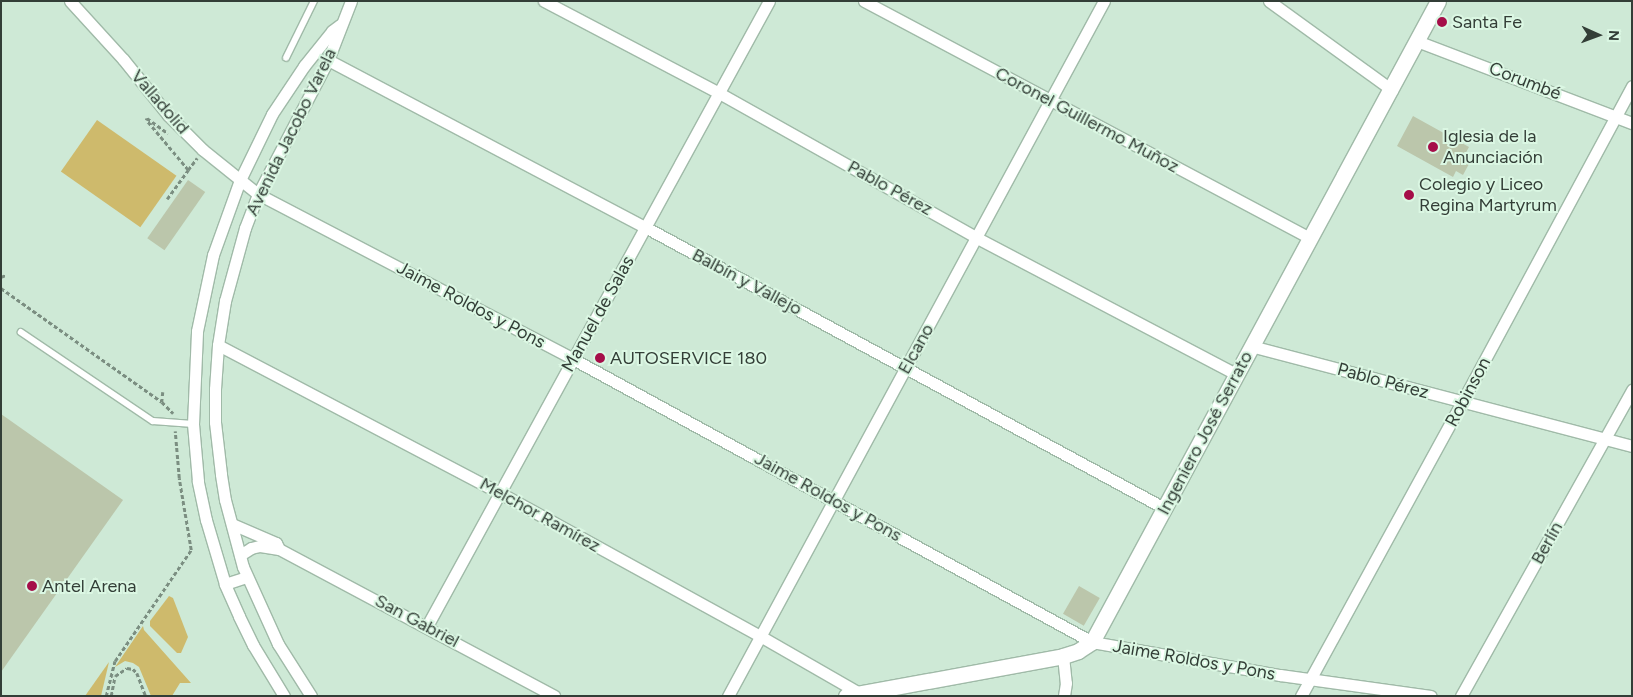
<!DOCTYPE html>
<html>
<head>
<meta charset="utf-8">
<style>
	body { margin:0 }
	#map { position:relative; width:1633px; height:697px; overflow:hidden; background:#cee9d6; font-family:Figtree,sans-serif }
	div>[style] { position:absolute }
	.green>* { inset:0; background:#ceba6c; transform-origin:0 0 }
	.building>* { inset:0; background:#bbc6ab; transform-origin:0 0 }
	.path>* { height:2.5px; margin-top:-1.25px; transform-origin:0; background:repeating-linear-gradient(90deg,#7b8e81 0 4px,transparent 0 6.5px) }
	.roads { filter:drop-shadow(1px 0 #a0baa8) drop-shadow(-1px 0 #a0baa8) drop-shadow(0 1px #a0baa8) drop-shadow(0 -1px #a0baa8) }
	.service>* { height:5.5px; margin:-2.75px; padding:0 2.75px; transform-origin:2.75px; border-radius:2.75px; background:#fff }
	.minor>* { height:11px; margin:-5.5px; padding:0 5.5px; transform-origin:5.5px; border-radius:5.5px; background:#fff }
	.tertiary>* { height:15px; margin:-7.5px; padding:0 7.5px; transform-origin:7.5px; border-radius:7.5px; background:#fff }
	.dots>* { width:14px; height:14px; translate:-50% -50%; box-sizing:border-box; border:2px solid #dbf7e3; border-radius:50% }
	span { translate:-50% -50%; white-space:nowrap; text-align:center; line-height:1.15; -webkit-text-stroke:4px #dbf7e3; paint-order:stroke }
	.poi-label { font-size:18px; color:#333e37 }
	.left { translate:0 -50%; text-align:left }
	.street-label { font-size:18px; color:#333e37 }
	.frame { position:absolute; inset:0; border:2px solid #333e37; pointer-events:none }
	.north { position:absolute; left:1573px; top:10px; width:50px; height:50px; -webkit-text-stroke:4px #dbf7e3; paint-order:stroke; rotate:92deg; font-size:14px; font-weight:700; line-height:20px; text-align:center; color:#333e37 }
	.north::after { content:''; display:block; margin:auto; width:18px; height:22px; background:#333e37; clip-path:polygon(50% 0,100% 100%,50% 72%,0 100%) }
</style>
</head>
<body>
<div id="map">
	<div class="green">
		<div style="left:97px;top:120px;width:97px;height:63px;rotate:35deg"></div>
		<div style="clip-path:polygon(169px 596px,173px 598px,188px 637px,181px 653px,177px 653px,150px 626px,150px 621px)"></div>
		<div style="clip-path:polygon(143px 626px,144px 630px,191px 683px,180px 683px,172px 696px,151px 696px,139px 667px,133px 663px,125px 661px,115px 667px)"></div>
		<div style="clip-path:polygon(109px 662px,101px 696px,85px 696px)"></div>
	</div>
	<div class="building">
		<div style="clip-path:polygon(1413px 116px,1469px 147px,1463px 158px,1470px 162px,1463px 175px,1456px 171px,1453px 177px,1397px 146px)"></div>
		<div style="left:188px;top:180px;width:21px;height:71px;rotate:35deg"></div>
		<div style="clip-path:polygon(1px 414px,123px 500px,1px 672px)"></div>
		<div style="left:1079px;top:586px;width:24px;height:32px;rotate:30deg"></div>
	</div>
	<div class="path">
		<div style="left:188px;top:170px;width:15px;rotate:-53deg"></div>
		<div style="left:167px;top:199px;width:36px;rotate:-54deg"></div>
		<div style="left:188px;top:170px;width:65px;rotate:-130deg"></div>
		<div style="left:146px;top:120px;width:2px;rotate:-63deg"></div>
		<div style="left:147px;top:118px;width:26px;rotate:36deg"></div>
		<div style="left:1px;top:277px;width:5px;rotate:-22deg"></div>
		<div style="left:1px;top:288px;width:197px;rotate:35.3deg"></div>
		<div style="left:163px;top:392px;width:10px;rotate:96deg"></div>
		<div style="left:162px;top:402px;width:16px;rotate:45deg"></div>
		<div style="left:106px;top:696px;width:36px;rotate:-76deg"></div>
		<div style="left:115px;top:661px;width:135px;rotate:-55.6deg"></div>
		<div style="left:191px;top:550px;width:73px;rotate:-99.5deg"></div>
		<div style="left:179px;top:478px;width:47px;rotate:-94.9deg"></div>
		<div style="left:111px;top:696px;width:20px;rotate:-79deg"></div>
		<div style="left:115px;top:676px;width:14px;rotate:-34deg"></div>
		<div style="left:127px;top:668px;width:6px;rotate:9deg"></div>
		<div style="left:133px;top:669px;width:6px;rotate:45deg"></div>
		<div style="left:137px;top:673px;width:25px;rotate:69deg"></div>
	</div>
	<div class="roads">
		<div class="service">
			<div style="left:286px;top:58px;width:64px;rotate:-63.8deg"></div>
			<div style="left:21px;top:332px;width:159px;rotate:34deg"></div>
			<div style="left:153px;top:421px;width:40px;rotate:4.3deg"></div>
		</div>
		<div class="minor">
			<div style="left:70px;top:1px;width:79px;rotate:47.6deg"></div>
			<div style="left:123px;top:59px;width:72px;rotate:51.2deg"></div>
			<div style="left:168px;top:115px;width:49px;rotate:45deg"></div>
			<div style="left:203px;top:150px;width:70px;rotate:38.7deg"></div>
			<div style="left:258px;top:194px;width:356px;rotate:27.6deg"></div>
			<div style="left:573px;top:359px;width:591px;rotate:28.6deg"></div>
			<div style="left:1092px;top:642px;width:191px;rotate:10deg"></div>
			<div style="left:1280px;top:675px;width:152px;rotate:7.9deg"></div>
			<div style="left:544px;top:1px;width:198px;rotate:27.7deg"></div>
			<div style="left:719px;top:93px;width:296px;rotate:29.3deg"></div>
			<div style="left:977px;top:238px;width:293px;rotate:27.7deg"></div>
			<div style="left:864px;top:1px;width:505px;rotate:27.99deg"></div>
			<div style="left:1269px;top:1px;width:152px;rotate:35.9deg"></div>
			<div style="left:1417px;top:41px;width:230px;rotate:20.9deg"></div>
			<div style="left:328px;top:60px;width:358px;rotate:27.8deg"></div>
			<div style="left:645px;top:227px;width:590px;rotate:28.43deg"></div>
			<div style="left:218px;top:345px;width:318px;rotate:27.7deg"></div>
			<div style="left:500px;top:493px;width:297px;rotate:28.8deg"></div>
			<div style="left:760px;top:636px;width:114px;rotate:29.9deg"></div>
			<div style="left:1251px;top:346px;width:394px;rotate:14.7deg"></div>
			<div style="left:232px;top:524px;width:48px;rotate:23.4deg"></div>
			<div style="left:276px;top:543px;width:4px;rotate:63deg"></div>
			<div style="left:240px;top:555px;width:13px;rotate:-32deg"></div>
			<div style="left:251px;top:548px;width:9px;rotate:-13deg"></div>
			<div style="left:260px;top:546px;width:19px;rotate:9deg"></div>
			<div style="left:279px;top:549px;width:312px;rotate:28.1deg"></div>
			<div style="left:225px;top:584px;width:23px;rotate:-18deg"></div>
			<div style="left:427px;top:626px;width:712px;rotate:-61.31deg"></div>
			<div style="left:1063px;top:656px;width:27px;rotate:84deg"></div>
			<div style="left:1066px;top:683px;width:13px;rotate:99deg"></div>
			<div style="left:284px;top:696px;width:60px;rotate:-121.3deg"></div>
			<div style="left:253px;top:645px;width:32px;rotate:-116deg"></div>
			<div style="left:239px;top:616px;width:35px;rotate:-114deg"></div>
			<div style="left:225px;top:584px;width:67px;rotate:-106.5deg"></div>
			<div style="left:206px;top:520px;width:40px;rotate:-102deg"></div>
			<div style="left:198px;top:481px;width:57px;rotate:-95deg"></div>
			<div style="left:193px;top:424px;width:93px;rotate:-87.5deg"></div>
			<div style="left:197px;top:331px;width:78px;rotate:-78.1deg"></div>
			<div style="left:213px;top:255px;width:80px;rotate:-70.2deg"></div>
			<div style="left:240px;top:180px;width:73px;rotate:-64.1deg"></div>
			<div style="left:272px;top:114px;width:58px;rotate:-56.3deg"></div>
			<div style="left:304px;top:66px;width:45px;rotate:-51.3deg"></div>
			<div style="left:332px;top:31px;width:10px;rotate:-37deg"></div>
			<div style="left:311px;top:696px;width:62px;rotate:-122.4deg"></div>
			<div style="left:278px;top:644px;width:85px;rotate:-114.4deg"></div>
			<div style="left:243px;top:567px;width:69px;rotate:-105deg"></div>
			<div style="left:225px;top:500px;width:26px;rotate:-99deg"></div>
			<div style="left:221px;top:474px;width:52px;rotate:-96.6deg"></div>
			<div style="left:215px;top:422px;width:33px;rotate:-90deg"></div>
			<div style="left:215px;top:389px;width:44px;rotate:-86.1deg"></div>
			<div style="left:218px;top:345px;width:45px;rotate:-81deg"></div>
			<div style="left:225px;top:301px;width:76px;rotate:-74.7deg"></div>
			<div style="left:245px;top:228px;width:36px;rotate:-69deg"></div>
			<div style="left:258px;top:194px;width:151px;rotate:-62.4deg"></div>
			<div style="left:328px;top:60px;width:63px;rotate:-68.7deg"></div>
			<div style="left:728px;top:696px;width:790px;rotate:-61.59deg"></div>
			<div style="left:1301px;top:696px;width:335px;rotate:-61.3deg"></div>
			<div style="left:1462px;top:402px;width:359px;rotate:-61.7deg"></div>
			<div style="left:1461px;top:696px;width:351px;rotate:-60.8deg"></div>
		</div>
		<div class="tertiary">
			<div style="left:846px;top:696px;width:221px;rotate:-10.4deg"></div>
			<div style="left:1063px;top:656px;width:16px;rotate:-18deg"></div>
			<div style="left:1078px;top:651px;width:17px;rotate:-33deg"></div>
			<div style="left:1092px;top:642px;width:728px;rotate:-61.64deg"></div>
		</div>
	</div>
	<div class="dots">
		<div style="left:1442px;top:22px;background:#a50e49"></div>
		<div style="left:1433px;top:147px;background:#a50e49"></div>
		<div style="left:1409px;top:195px;background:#a50e49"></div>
		<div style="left:600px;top:358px;background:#a50e49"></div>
		<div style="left:32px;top:586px;background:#a50e49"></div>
	</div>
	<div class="poi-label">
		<span class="left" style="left:1452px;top:22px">Santa Fe</span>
		<span class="left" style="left:1443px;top:147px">Iglesia de la<br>Anunciación</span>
		<span class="left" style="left:1419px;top:195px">Colegio y Liceo<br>Regina Martyrum</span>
		<span class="left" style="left:610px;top:358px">AUTOSERVICE 180</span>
		<span class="left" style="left:42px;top:586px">Antel Arena</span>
	</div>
	<div class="street-label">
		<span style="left:1525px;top:81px;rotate:21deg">Corumbé</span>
		<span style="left:160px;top:102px;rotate:49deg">Valladolid</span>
		<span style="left:1087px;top:120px;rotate:28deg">Coronel Guillermo Muñoz</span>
		<span style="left:291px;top:132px;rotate:-64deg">Avenida Jacobo Varela</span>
		<span style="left:890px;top:188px;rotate:29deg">Pablo Pérez</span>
		<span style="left:747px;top:282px;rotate:28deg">Balbín y Vallejo</span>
		<span style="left:471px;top:305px;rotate:28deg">Jaime Roldos y Pons</span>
		<span style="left:598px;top:314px;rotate:-61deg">Manuel de Salas</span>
		<span style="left:916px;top:349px;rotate:-61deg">Elcano</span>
		<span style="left:1383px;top:381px;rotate:15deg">Pablo Pérez</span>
		<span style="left:1468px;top:392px;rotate:-62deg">Robinson</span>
		<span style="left:1205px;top:433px;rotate:-62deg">Ingeniero José Serrato</span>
		<span style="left:828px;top:497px;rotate:29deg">Jaime Roldos y Pons</span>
		<span style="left:540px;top:515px;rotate:29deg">Melchor Ramírez</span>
		<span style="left:1547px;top:543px;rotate:-61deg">Berlín</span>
		<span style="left:417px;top:621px;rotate:28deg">San Gabriel</span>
		<span style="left:1194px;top:660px;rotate:10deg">Jaime Roldos y Pons</span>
	</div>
	<div class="frame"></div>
	<div class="north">N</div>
</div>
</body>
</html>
